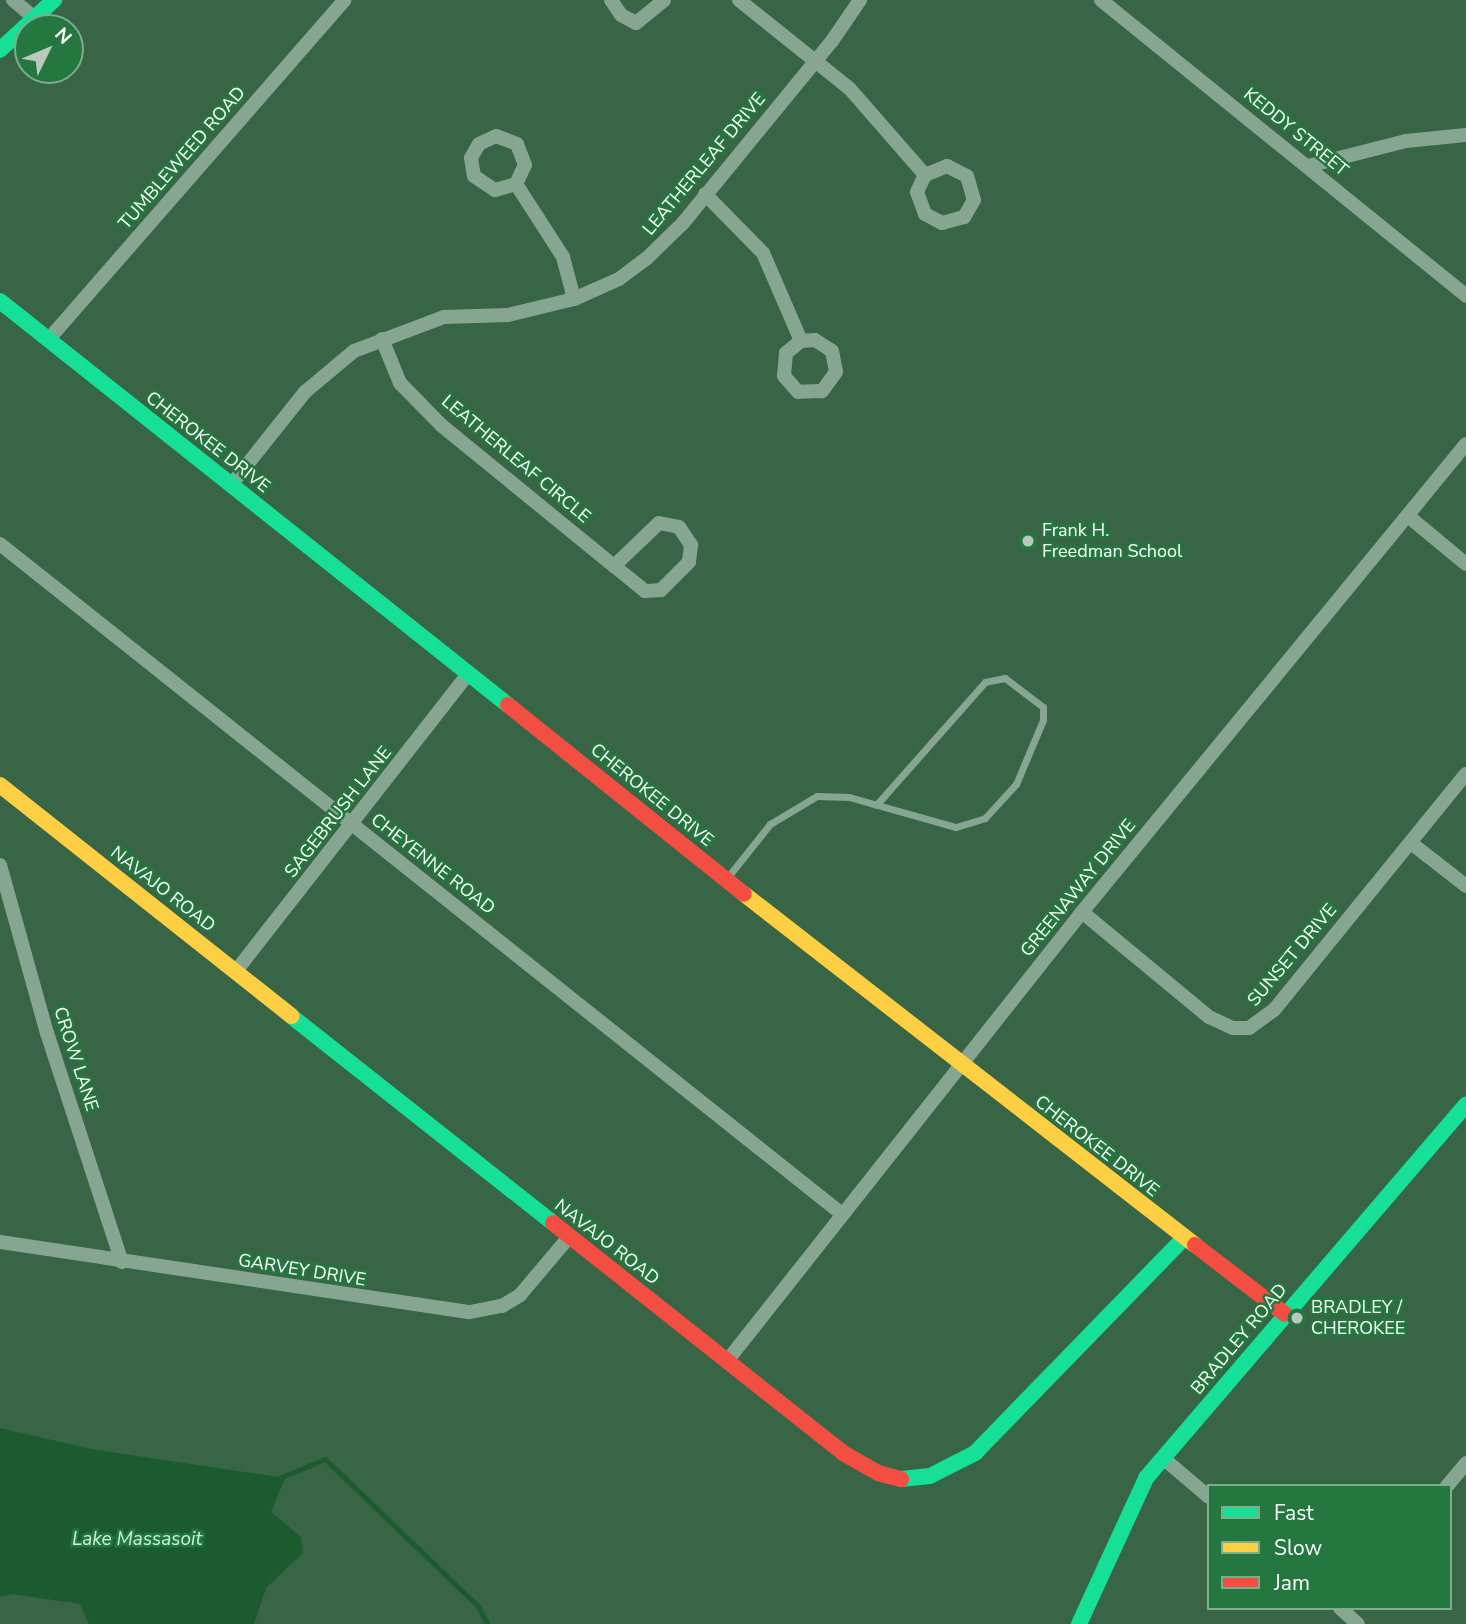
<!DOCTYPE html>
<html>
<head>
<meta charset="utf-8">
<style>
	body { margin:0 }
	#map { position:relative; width:1466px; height:1624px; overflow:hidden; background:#376546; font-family:"Nunito Sans",sans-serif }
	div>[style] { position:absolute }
	.water>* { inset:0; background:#1c5a30 }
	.stream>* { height:5px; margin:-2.5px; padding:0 2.5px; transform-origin:2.5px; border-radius:2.5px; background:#1c5a30 }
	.lane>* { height:7px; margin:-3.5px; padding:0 3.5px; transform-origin:3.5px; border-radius:3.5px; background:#87a692 }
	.street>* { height:14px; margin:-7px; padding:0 7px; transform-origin:7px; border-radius:7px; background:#87a692 }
	.fast>* { height:16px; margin:-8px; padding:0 8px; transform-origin:8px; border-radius:8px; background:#16e098 }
	.slow>* { height:16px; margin:-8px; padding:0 8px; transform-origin:8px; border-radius:8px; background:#ffcf43 }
	.jam>* { height:16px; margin:-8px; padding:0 8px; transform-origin:8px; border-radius:8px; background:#f24e42 }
	.dots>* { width:19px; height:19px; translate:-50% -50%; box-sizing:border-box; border:4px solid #24783f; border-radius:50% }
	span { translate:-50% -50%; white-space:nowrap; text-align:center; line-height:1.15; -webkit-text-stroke:5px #24783f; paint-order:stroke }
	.street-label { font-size:18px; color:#fff }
	.poi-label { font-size:18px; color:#fff }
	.left { translate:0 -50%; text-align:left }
	.water-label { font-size:19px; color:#ccf3d7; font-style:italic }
	.legend { position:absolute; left:1207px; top:1484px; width:245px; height:126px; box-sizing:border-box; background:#24783f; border:2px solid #7cae8c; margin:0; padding:9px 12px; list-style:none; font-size:21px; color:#fff }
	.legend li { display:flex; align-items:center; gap:14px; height:35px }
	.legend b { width:35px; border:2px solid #7cae8c }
	.north { position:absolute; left:14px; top:14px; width:70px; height:70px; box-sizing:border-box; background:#24783f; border:2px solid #7cae8c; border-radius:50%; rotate:47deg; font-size:19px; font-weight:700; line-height:28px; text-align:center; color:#fff }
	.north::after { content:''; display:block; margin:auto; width:24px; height:32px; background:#b9c9be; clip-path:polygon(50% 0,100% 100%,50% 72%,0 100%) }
</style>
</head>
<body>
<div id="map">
	<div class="water">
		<div style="clip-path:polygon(0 1428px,91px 1449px,285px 1478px,271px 1512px,301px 1537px,303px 1553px,266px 1588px,254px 1624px,89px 1624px,80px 1604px,13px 1594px,0 1597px)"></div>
	</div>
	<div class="stream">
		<div style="left:277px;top:1479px;width:52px;rotate:-22.6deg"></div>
		<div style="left:325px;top:1459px;width:212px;rotate:43.9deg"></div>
		<div style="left:478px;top:1606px;width:20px;rotate:63deg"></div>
	</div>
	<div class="lane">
		<div style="left:727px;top:878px;width:69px;rotate:-51.5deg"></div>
		<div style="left:770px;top:824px;width:55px;rotate:-30.8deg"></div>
		<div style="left:817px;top:796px;width:32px;rotate:2deg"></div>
		<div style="left:849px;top:797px;width:111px;rotate:15.7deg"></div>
		<div style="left:956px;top:827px;width:30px;rotate:-17deg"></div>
		<div style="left:985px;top:818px;width:46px;rotate:-47.6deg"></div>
		<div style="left:1016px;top:784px;width:69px;rotate:-67.1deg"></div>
		<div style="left:1043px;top:720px;width:13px;rotate:-90deg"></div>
		<div style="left:1043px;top:707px;width:48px;rotate:-142.7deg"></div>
		<div style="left:1005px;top:678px;width:20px;rotate:169deg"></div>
		<div style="left:985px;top:682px;width:164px;rotate:131.5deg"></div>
	</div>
	<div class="street">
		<div style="left:13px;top:0;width:26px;rotate:40deg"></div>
		<div style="left:611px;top:0;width:18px;rotate:56deg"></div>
		<div style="left:621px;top:15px;width:17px;rotate:28deg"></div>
		<div style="left:636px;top:23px;width:36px;rotate:-39deg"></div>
		<div style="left:739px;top:0;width:142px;rotate:38.7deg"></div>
		<div style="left:850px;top:89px;width:114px;rotate:48.9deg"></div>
		<div style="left:925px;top:175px;width:24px;rotate:-22deg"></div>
		<div style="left:947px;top:166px;width:22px;rotate:27deg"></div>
		<div style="left:967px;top:176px;width:25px;rotate:74deg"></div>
		<div style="left:974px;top:200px;width:20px;rotate:120deg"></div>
		<div style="left:964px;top:217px;width:23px;rotate:165deg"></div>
		<div style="left:942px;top:223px;width:19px;rotate:-152deg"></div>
		<div style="left:925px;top:214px;width:23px;rotate:-110deg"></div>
		<div style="left:917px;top:192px;width:19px;rotate:-65deg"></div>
		<div style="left:1101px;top:0;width:470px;rotate:39deg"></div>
		<div style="left:1308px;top:166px;width:101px;rotate:-14.3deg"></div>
		<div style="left:1406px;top:141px;width:60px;rotate:-5.7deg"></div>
		<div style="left:516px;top:184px;width:21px;rotate:-65deg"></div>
		<div style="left:525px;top:165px;width:22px;rotate:-111deg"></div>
		<div style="left:517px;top:144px;width:22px;rotate:-159deg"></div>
		<div style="left:496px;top:136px;width:19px;rotate:155deg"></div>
		<div style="left:479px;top:144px;width:16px;rotate:120deg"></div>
		<div style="left:471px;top:158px;width:18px;rotate:81deg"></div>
		<div style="left:474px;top:176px;width:25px;rotate:34deg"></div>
		<div style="left:495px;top:190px;width:22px;rotate:-16deg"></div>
		<div style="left:516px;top:184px;width:87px;rotate:57.2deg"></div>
		<div style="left:563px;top:257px;width:43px;rotate:75.3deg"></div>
		<div style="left:705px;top:194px;width:83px;rotate:45.5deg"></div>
		<div style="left:763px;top:253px;width:96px;rotate:66.6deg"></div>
		<div style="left:801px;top:341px;width:14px;rotate:-4deg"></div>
		<div style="left:815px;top:340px;width:20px;rotate:33deg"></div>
		<div style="left:832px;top:351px;width:21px;rotate:79deg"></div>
		<div style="left:836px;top:372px;width:24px;rotate:126deg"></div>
		<div style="left:822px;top:391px;width:24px;rotate:178deg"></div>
		<div style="left:798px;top:392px;width:21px;rotate:-131deg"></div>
		<div style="left:784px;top:376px;width:23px;rotate:-85deg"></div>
		<div style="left:786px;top:353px;width:19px;rotate:-39deg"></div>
		<div style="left:382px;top:339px;width:48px;rotate:67.8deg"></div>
		<div style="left:400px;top:383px;width:59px;rotate:45.7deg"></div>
		<div style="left:441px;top:425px;width:223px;rotate:39.2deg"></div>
		<div style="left:614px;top:566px;width:62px;rotate:-43.7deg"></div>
		<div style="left:659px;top:523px;width:20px;rotate:11deg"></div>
		<div style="left:679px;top:527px;width:22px;rotate:56deg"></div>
		<div style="left:691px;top:545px;width:17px;rotate:97deg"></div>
		<div style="left:689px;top:562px;width:40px;rotate:135deg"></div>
		<div style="left:661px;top:590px;width:16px;rotate:176deg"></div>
		<div style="left:645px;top:591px;width:40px;rotate:-141deg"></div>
		<div style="left:48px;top:340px;width:451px;rotate:-48.9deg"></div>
		<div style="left:231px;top:485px;width:119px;rotate:-51.5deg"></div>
		<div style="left:305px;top:392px;width:64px;rotate:-39.9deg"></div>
		<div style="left:354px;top:351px;width:96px;rotate:-20.7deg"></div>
		<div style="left:444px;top:317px;width:64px;rotate:-1.8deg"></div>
		<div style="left:508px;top:315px;width:68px;rotate:-13.6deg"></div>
		<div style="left:574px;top:299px;width:49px;rotate:-24deg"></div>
		<div style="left:619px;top:279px;width:34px;rotate:-37deg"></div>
		<div style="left:646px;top:259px;width:52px;rotate:-44.2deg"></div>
		<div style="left:683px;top:223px;width:235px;rotate:-50.7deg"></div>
		<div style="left:832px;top:41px;width:50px;rotate:-55.7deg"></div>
		<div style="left:1408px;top:516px;width:75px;rotate:39.6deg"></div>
		<div style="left:0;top:544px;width:1076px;rotate:38.51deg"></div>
		<div style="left:1411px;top:843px;width:70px;rotate:38deg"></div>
		<div style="left:0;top:865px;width:174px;rotate:74.4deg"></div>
		<div style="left:47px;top:1033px;width:241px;rotate:71.9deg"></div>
		<div style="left:1082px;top:912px;width:165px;rotate:39.6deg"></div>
		<div style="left:1209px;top:1017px;width:26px;rotate:25deg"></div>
		<div style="left:1233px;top:1028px;width:16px"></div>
		<div style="left:1249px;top:1028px;width:31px;rotate:-36deg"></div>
		<div style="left:1274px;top:1010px;width:304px;rotate:-50.9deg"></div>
		<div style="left:236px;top:971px;width:377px;rotate:-52deg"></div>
		<div style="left:0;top:1242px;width:475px;rotate:8.5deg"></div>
		<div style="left:470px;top:1312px;width:33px;rotate:-11deg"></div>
		<div style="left:502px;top:1306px;width:21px;rotate:-31deg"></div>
		<div style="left:520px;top:1295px;width:76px;rotate:-49.8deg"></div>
		<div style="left:727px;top:1361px;width:572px;rotate:-51.67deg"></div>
		<div style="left:1082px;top:912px;width:605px;rotate:-50.63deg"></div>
		<div style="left:1163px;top:1458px;width:60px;rotate:40.3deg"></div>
		<div style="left:1447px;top:1486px;width:30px;rotate:-50deg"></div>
		<div style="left:1340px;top:1608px;width:24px;rotate:42deg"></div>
	</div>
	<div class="fast">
		<div style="left:0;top:50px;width:74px;rotate:-42.8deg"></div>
		<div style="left:0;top:301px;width:649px;rotate:38.49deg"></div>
		<div style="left:291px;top:1016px;width:334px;rotate:38.3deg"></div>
		<div style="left:901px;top:1479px;width:29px;rotate:-6deg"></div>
		<div style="left:930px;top:1476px;width:51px;rotate:-27.1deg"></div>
		<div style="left:975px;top:1453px;width:300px;rotate:-45.8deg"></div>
		<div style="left:1079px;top:1624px;width:161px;rotate:-65.3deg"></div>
		<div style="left:1146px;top:1478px;width:492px;rotate:-49.4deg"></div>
	</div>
	<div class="slow">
		<div style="left:0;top:785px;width:372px;rotate:38.4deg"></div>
		<div style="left:744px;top:894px;width:571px;rotate:37.89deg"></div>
	</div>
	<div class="jam">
		<div style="left:508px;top:705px;width:302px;rotate:38.7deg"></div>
		<div style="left:553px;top:1223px;width:370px;rotate:38.4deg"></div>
		<div style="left:843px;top:1453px;width:40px;rotate:29.7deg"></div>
		<div style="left:878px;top:1473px;width:24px;rotate:15deg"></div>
		<div style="left:1195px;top:1245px;width:113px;rotate:37.5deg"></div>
	</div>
	<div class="dots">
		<div style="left:1028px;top:541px;background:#b9c9be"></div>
		<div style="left:1297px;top:1318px;background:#b9c9be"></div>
	</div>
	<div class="street-label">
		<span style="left:1296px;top:132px;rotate:39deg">KEDDY STREET</span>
		<span style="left:182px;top:158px;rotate:-49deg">TUMBLEWEED ROAD</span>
		<span style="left:704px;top:164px;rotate:-50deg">LEATHERLEAF DRIVE</span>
		<span style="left:208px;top:442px;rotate:38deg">CHEROKEE DRIVE</span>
		<span style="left:516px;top:459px;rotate:40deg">LEATHERLEAF CIRCLE</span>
		<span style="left:652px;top:795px;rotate:39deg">CHEROKEE DRIVE</span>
		<span style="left:338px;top:812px;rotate:-52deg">SAGEBRUSH LANE</span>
		<span style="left:433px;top:864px;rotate:38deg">CHEYENNE ROAD</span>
		<span style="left:1078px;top:888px;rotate:-51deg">GREENAWAY DRIVE</span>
		<span style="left:163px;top:889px;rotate:38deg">NAVAJO ROAD</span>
		<span style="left:1292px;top:955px;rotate:-50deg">SUNSET DRIVE</span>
		<span style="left:76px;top:1059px;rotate:72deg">CROW LANE</span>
		<span style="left:1097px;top:1146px;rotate:38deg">CHEROKEE DRIVE</span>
		<span style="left:607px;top:1242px;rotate:38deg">NAVAJO ROAD</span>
		<span style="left:302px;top:1270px;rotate:9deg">GARVEY DRIVE</span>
		<span style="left:1239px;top:1339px;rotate:-50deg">BRADLEY ROAD</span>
	</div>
	<div class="poi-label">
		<span class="left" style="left:1042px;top:541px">Frank H.<br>Freedman School</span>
		<span class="left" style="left:1311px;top:1318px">BRADLEY /<br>CHEROKEE</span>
	</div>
	<div class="water-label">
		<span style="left:137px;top:1540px">Lake Massasoit</span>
	</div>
	<ul class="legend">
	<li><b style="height:9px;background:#16e098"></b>Fast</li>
	<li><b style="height:9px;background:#ffcf43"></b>Slow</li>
	<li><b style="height:9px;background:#f24e42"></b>Jam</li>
	</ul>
	<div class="north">N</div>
</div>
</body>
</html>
